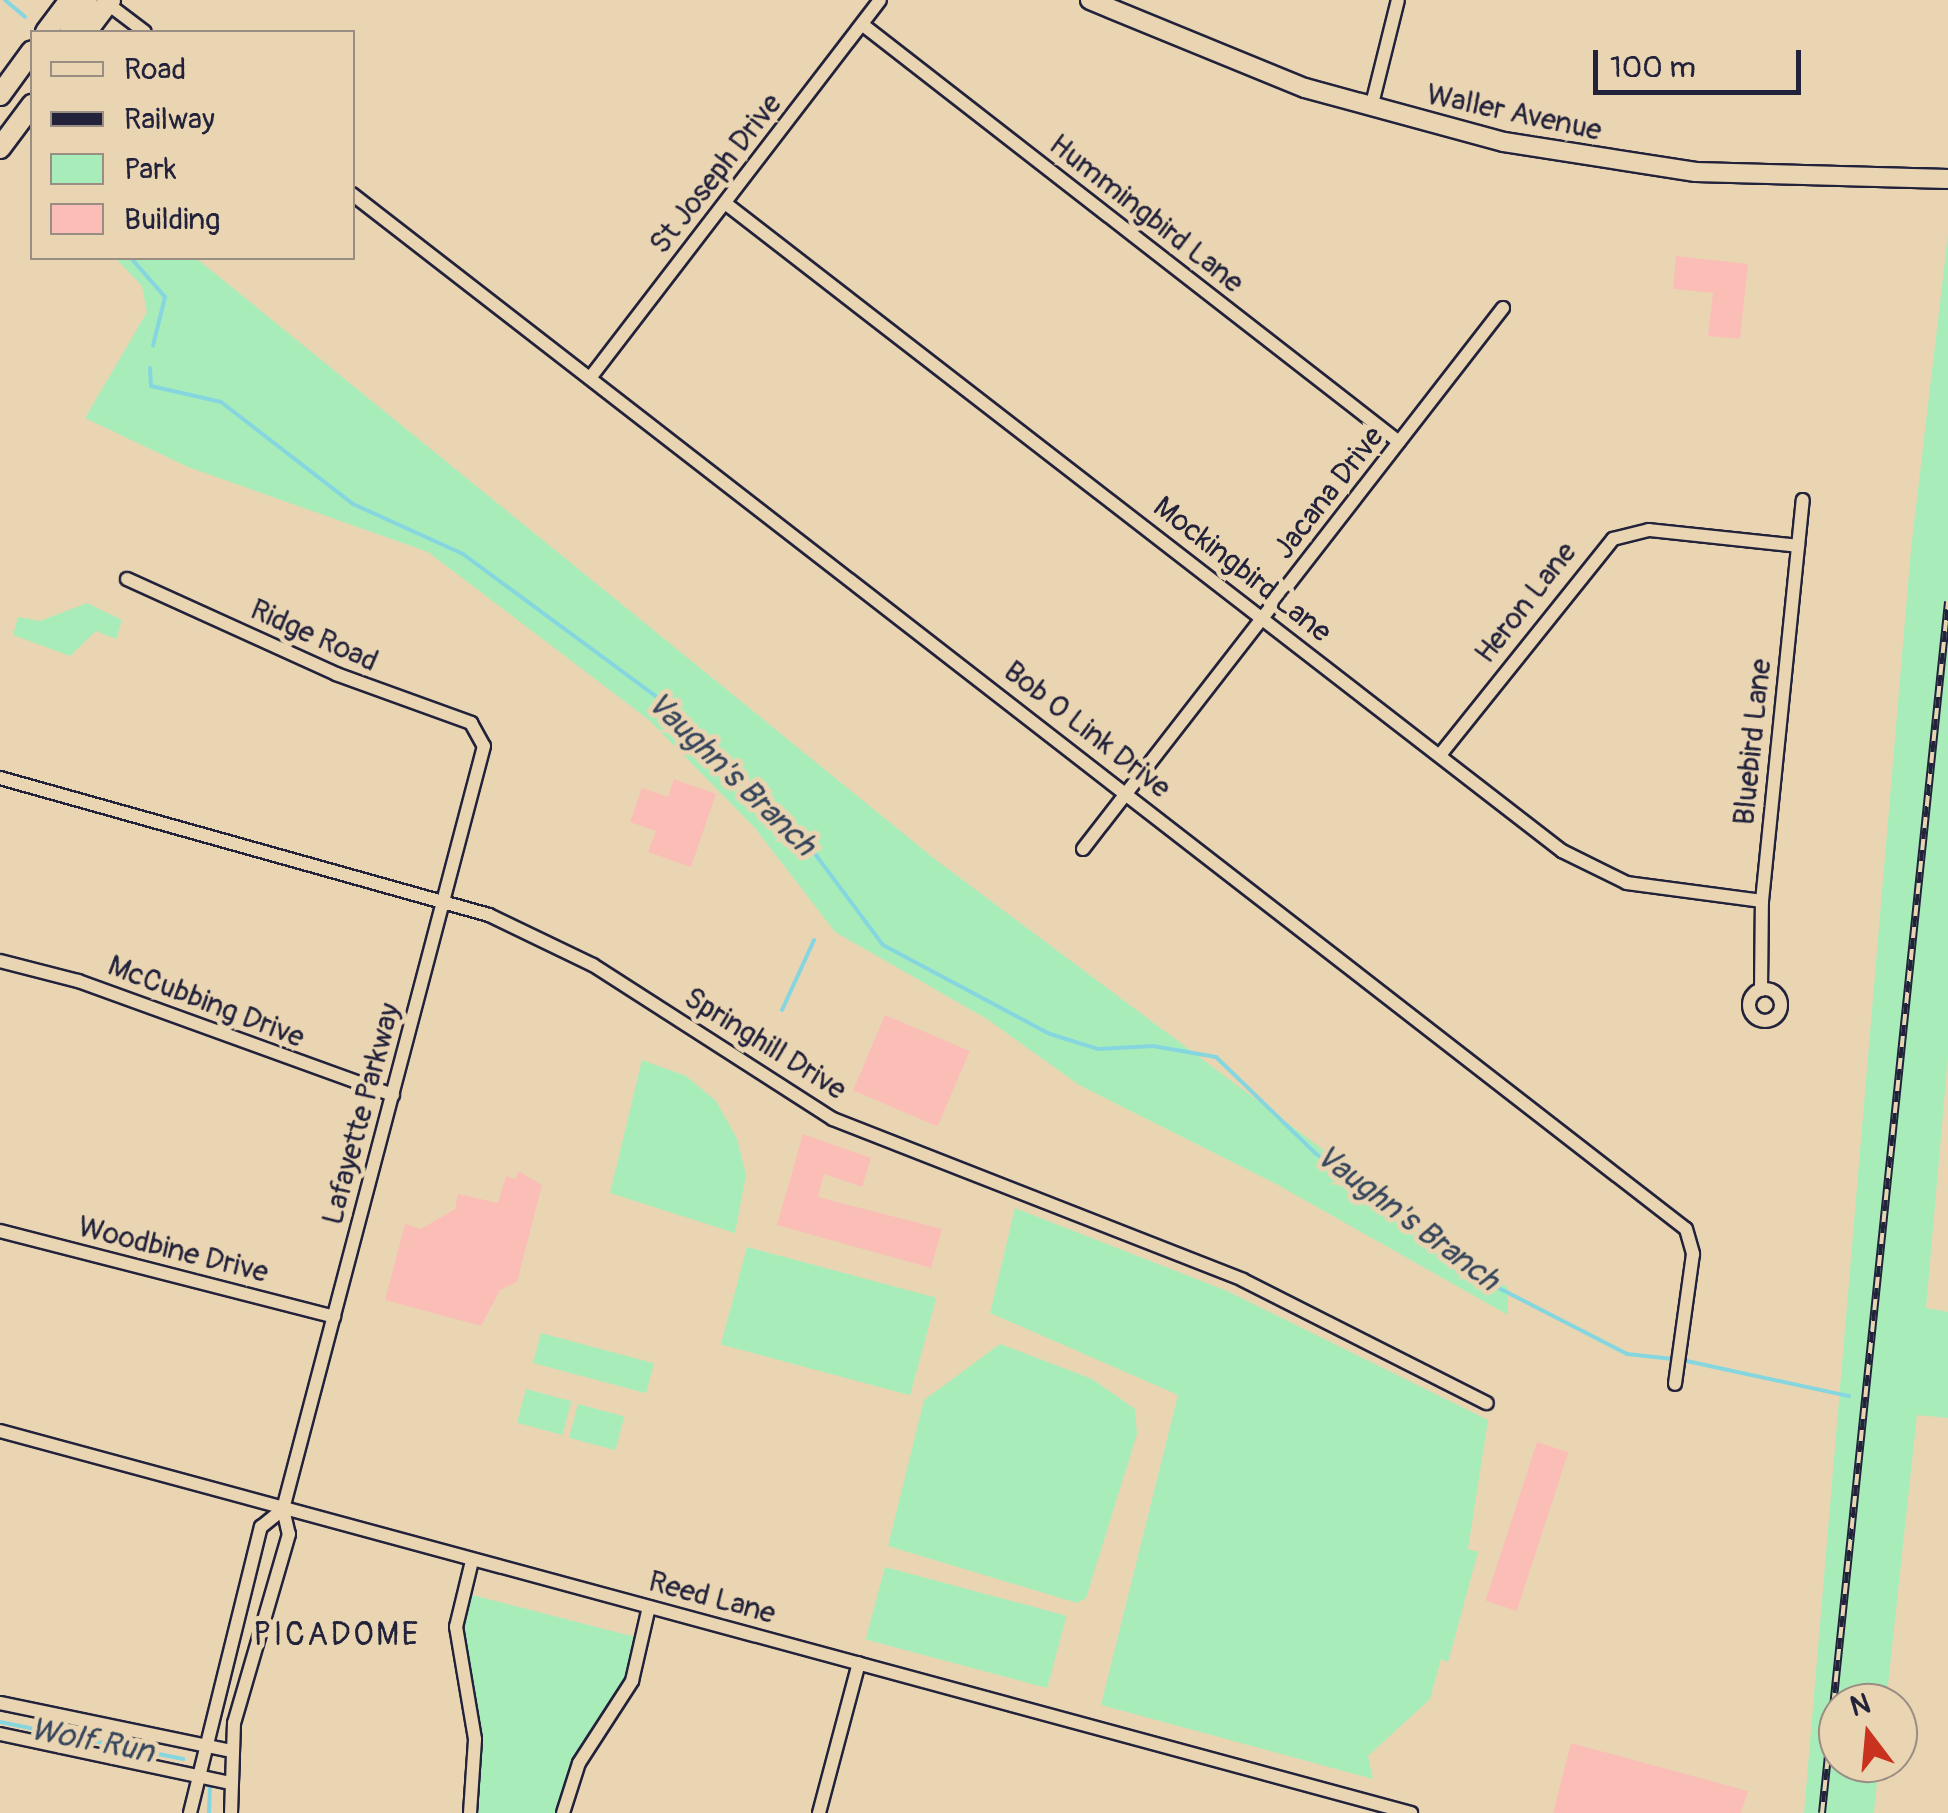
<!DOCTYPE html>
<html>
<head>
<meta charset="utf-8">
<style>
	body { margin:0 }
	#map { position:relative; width:1948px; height:1813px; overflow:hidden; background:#ead5b3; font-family:Pangolin,sans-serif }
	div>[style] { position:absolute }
	.green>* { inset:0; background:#a8edb9; transform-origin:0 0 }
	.stream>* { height:4px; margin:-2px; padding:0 2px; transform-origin:2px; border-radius:2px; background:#85d6df }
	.building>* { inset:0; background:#fabeb7; transform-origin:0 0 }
	.roads { filter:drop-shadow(2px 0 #22223b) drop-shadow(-2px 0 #22223b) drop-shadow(0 2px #22223b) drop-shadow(0 -2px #22223b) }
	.minor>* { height:12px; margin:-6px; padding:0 6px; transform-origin:6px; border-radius:6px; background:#ead5b3 }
	.minor>.ring { margin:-6px; padding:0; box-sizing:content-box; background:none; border:12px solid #ead5b3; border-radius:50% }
	.secondary>* { height:18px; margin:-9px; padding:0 9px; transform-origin:9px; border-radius:9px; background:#ead5b3 }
	.primary>* { height:20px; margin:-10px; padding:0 10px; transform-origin:10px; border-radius:10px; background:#ead5b3 }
	.rail>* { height:8px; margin-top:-4px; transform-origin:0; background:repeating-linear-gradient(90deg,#ead5b3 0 11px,#22223b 0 22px); box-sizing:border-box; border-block:2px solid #22223b }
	span { translate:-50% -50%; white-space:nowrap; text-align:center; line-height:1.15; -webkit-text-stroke:10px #ead5b3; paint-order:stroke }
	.street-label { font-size:30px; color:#22223b }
	.water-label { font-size:32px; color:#36465c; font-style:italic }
	.neighbourhood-label { font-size:32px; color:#22223b; letter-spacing:2.5px }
	.legend { position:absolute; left:30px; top:30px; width:325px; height:230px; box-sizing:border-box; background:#ead5b3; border:2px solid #9a8d83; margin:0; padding:12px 18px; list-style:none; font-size:30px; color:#22223b }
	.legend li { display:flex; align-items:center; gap:20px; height:50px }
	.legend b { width:50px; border:2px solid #9a8d83 }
	.north { position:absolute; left:1818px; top:1683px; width:100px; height:100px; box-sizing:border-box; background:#ead5b3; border:2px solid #9a8d83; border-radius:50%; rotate:344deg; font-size:28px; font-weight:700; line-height:40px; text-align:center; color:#22223b }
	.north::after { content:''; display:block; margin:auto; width:35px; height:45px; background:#c8321e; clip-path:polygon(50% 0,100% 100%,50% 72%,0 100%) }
	.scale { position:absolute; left:1593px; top:50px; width:208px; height:45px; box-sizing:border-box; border:5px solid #22223b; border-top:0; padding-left:12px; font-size:30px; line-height:35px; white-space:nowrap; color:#22223b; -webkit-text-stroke:8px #ead5b3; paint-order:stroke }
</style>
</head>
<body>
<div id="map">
	<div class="green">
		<div style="clip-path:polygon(1948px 235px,1948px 1056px,1926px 1308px,1948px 1312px,1948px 1418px,1917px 1415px,1886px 1703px,1838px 1703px,1838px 1763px,1879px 1763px,1874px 1813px,1804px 1813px,1911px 549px)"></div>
		<div style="clip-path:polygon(115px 258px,196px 258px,936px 860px,1508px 1288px,1508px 1315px,1278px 1185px,1079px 1085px,987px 1019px,835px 932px,754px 827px,649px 720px,428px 552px,188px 467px,85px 418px,147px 312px,142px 286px)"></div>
		<div style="clip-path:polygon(87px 603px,122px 620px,116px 639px,96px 631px,70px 656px,13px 635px,18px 617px,40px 621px)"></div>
		<div style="clip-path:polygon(642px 1060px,686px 1076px,716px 1101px,737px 1139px,746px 1175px,735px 1233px,610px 1193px)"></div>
		<div style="clip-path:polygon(1015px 1208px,1227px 1291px,1488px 1420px,1468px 1549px,1478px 1552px,1448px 1662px,1441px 1659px,1430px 1699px,1368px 1756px,1373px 1779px,1101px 1705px,1178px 1395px,990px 1313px)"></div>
		<div style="left:747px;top:1247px;width:196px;height:101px;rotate:15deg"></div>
		<div style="left:541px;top:1333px;width:117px;height:31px;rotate:15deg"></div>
		<div style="clip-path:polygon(1000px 1344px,1092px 1379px,1135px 1409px,1137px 1434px,1086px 1598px,1077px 1603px,888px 1546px,924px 1400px)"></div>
		<div style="left:526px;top:1389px;width:47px;height:35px;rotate:15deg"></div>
		<div style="left:578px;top:1404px;width:48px;height:35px;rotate:15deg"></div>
		<div style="left:885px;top:1567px;width:188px;height:75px;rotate:15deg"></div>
		<div style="clip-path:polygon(464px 1593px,643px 1639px,639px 1660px,579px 1763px,563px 1813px,474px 1813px,476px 1761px,459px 1672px)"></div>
	</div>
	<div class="stream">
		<div style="left:5px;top:0;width:26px;rotate:40deg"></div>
		<div style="left:131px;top:258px;width:52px;rotate:48.9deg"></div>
		<div style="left:165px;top:297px;width:50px;rotate:103.8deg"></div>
		<div style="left:150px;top:368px;width:18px;rotate:87deg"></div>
		<div style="left:151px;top:386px;width:72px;rotate:12.9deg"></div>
		<div style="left:221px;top:402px;width:167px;rotate:37.7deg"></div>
		<div style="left:353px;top:504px;width:121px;rotate:24.4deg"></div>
		<div style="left:463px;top:554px;width:242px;rotate:36.4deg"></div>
		<div style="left:658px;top:698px;width:188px;rotate:43.3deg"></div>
		<div style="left:795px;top:827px;width:147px;rotate:53.3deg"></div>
		<div style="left:883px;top:945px;width:189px;rotate:28.1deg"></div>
		<div style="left:1050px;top:1034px;width:50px;rotate:17.4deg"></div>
		<div style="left:1098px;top:1049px;width:55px;rotate:-3.1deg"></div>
		<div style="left:1153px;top:1046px;width:64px;rotate:9.9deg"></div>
		<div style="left:1216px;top:1057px;width:138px;rotate:44.1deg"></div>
		<div style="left:1315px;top:1153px;width:211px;rotate:37.1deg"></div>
		<div style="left:1483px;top:1280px;width:162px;rotate:27.2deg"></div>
		<div style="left:1627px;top:1354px;width:46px;rotate:6.2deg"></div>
		<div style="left:782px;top:1010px;width:77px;rotate:-65.4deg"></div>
		<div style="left:1682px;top:1360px;width:171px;rotate:12.2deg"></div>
		<div style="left:0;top:1722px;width:187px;rotate:11.4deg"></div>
		<div style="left:209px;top:1813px;width:28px;rotate:-88deg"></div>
	</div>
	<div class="building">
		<div style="clip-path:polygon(1676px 256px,1748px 264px,1740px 339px,1708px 336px,1713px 293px,1673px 289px)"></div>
		<div style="clip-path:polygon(674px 779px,716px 794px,691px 867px,648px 852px,656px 831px,630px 822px,642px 788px,668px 797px)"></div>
		<div style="left:885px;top:1015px;width:92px;height:82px;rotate:23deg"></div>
		<div style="clip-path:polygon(803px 1134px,871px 1158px,862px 1187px,824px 1174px,818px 1197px,942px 1229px,931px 1268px,777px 1225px)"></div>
		<div style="clip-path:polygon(518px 1171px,542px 1185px,517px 1282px,500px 1290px,481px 1326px,385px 1300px,405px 1224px,421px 1229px,455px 1209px,458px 1194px,498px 1203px,506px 1176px,516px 1179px)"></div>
		<div style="left:1537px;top:1442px;width:33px;height:167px;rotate:18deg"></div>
		<div style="clip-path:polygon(1571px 1743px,1748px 1791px,1741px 1813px,1553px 1813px)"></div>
	</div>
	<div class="roads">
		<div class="minor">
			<div style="left:108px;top:4px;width:46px;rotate:37.1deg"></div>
			<div style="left:863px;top:25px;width:679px;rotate:37.88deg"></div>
			<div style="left:1371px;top:108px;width:111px;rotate:-76deg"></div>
			<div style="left:352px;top:194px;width:1688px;rotate:37.81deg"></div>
			<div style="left:1686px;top:1229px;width:26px;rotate:74deg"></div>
			<div style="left:1693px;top:1254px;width:131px;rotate:97.9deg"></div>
			<div style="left:725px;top:203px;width:1059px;rotate:37.75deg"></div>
			<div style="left:1562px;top:851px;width:72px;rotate:26.2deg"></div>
			<div style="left:1627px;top:883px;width:136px;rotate:7.6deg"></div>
			<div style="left:590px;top:378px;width:476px;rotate:-52.5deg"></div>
			<div style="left:127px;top:579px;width:230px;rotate:24.4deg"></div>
			<div style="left:336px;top:674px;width:144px;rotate:19.9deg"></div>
			<div style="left:471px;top:723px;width:26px;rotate:61deg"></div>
			<div style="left:484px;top:746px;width:789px;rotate:104.76deg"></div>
			<div style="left:283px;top:1509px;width:26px;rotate:77deg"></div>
			<div style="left:289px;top:1534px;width:197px;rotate:106.2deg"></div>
			<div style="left:234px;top:1723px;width:90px;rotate:91.9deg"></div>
			<div style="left:1440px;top:755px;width:277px;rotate:-51.3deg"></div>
			<div style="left:1613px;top:539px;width:37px;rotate:-14deg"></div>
			<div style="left:1649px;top:530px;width:150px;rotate:6.1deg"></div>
			<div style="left:0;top:778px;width:508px;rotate:15.65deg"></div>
			<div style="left:489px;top:915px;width:115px;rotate:25.7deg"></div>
			<div style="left:593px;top:965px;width:285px;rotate:32.7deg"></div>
			<div style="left:833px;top:1119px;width:440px;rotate:21.4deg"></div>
			<div style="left:1243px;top:1280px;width:273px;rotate:26.8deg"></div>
			<div style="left:1083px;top:849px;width:685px;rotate:-52.18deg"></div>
			<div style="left:0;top:961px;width:81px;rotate:14.4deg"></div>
			<div style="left:78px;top:981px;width:335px;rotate:19.9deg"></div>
			<div class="ring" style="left:1749px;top:989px;width:20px;height:20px"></div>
			<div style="left:1761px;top:990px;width:89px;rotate:-89.4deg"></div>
			<div style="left:1762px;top:901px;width:403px;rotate:-84.2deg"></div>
			<div style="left:0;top:1231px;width:345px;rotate:14.4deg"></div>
			<div style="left:0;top:1431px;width:1462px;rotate:15.15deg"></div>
			<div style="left:0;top:1703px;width:237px;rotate:11.7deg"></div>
			<div style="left:0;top:1734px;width:236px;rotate:12deg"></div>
			<div style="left:190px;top:1813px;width:295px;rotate:-76.1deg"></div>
			<div style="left:261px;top:1527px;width:28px;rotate:-39deg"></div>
			<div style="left:470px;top:1813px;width:74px;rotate:-86.1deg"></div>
			<div style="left:475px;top:1739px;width:114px;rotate:-99.6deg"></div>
			<div style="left:456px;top:1627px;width:68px;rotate:-76.4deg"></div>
			<div style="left:563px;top:1813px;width:52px;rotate:-72.3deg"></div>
			<div style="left:579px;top:1763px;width:98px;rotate:-57.1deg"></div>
			<div style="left:632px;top:1681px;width:76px;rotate:-77.1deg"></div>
			<div style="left:819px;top:1813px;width:155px;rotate:-75.1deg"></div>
		</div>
		<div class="secondary">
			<div style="left:1090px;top:0;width:232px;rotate:22.3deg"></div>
			<div style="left:1305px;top:88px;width:206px;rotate:15.2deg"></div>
			<div style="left:1504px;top:142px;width:194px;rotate:8.9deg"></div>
			<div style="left:1696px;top:172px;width:252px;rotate:1.6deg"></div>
		</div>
		<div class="primary">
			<div style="left:46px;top:32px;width:40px;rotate:-53deg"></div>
			<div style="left:70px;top:32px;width:36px;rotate:-62deg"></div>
			<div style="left:86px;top:32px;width:40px;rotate:-53deg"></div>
			<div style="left:0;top:95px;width:54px;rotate:-54deg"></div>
			<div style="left:0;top:148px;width:54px;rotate:-53.3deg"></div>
		</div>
	</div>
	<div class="rail">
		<div style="left:1822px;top:1813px;width:1218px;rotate:-84.06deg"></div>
	</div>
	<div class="street-label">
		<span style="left:1514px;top:113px;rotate:12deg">Waller Avenue</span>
		<span style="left:716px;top:174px;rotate:-52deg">St Joseph Drive</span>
		<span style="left:1146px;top:214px;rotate:38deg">Hummingbird Lane</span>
		<span style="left:1329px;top:493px;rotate:-52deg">Jacana Drive</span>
		<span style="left:1242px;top:570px;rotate:38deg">Mockingbird Lane</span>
		<span style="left:1526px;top:603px;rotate:-52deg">Heron Lane</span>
		<span style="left:314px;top:636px;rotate:24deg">Ridge Road</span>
		<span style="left:1087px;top:730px;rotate:38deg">Bob O Link Drive</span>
		<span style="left:1753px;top:742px;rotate:-84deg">Bluebird Lane</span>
		<span style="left:206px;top:1002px;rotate:21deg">McCubbing Drive</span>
		<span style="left:765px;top:1044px;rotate:32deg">Springhill Drive</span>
		<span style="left:362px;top:1114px;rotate:-75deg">Lafayette Parkway</span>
		<span style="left:173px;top:1250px;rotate:14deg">Woodbine Drive</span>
		<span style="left:712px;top:1598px;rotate:15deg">Reed Lane</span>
	</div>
	<div class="water-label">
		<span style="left:731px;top:774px;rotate:44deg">Vaughn's Branch</span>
		<span style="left:1407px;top:1218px;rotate:37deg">Vaughn's Branch</span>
		<span style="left:92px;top:1741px;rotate:11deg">Wolf Run</span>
	</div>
	<div class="neighbourhood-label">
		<span style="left:337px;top:1635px">PICADOME</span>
	</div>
	<ul class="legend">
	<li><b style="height:12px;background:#ead5b3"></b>Road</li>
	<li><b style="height:12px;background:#22223b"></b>Railway</li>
	<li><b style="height:28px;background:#a8edb9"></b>Park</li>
	<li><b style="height:28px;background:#fabeb7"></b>Building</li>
	</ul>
	<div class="north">N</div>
	<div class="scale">100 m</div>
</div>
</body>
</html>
